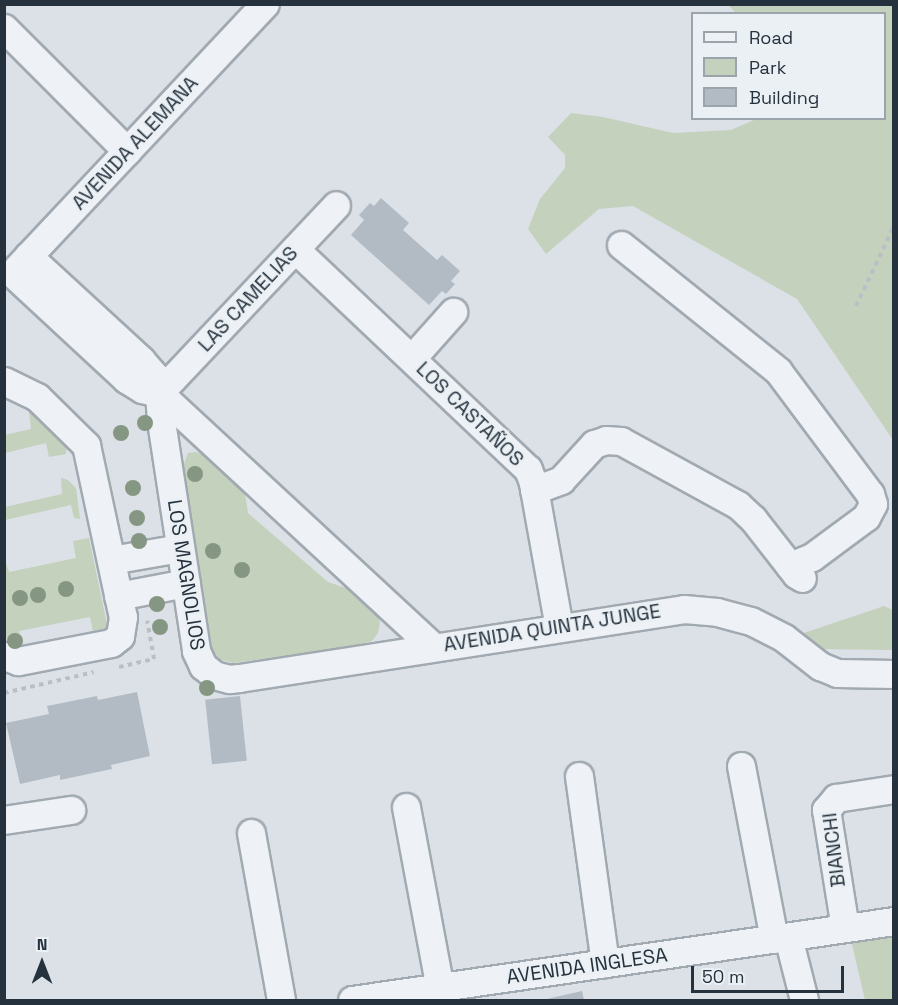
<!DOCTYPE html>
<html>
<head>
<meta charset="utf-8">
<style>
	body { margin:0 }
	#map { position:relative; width:898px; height:1005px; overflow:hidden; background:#dbe1e7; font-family:"Space Grotesk",sans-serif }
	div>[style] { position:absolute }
	.green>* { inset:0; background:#c4d1bc }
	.building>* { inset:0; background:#b2bbc4; transform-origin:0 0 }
	.path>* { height:4px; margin-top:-2px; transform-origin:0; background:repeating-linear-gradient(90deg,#babfc5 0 4.5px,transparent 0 9px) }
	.roads { filter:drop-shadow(2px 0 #a1a9b1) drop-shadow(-2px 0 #a1a9b1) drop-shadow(0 2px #a1a9b1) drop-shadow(0 -2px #a1a9b1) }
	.minor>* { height:27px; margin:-13.5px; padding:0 13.5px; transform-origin:13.5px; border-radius:13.5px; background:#eef1f5 }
	.trees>* { width:16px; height:16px; margin:-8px; border-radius:50%; background:#859783 }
	span { translate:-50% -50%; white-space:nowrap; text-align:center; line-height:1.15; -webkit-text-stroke:5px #eaf0f4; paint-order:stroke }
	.street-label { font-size:20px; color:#25313d }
	.frame { position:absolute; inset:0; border:6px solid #25313d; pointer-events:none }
	.legend { position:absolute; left:691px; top:12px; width:195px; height:108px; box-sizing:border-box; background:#eaf0f4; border:2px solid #9ba4ab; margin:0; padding:8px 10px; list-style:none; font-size:18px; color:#25313d }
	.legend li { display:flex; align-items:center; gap:12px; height:30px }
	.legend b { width:30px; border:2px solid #9ba4ab }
	.north { position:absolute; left:12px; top:933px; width:60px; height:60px; -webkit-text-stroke:4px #eaf0f4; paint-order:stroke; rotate:0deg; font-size:16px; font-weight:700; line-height:24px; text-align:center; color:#25313d }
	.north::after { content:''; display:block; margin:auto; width:21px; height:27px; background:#25313d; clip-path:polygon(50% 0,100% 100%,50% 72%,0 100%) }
	.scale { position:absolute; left:691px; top:966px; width:153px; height:27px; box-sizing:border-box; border:3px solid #25313d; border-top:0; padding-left:8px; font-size:18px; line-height:21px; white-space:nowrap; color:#25313d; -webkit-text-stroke:4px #eaf0f4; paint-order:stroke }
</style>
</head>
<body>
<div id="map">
	<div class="green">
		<div style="clip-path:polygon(728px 5px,893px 5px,893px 440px,797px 299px,633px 206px,599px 209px,546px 254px,528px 229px,540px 199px,565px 168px,565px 155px,548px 137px,571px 113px,603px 117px,673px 133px,731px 130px,756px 119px,884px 118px,884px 14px,736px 13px)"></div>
		<div style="clip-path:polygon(29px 412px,36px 414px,67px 443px,66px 454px,49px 457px,46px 443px,5px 453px,4px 435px,31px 429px)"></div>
		<div style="clip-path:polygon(196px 452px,209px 457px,244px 487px,248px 513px,328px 582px,352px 590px,378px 616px,380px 623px,378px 633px,372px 641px,349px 647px,233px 663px,218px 659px,210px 652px,207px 642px,182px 469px,188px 453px)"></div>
		<div style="clip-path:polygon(61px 478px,68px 480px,76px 488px,80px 519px,74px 518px,71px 505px,5px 520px,5px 507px,62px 494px)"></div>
		<div style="clip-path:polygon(89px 538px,108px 629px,93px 632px,90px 617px,19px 631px,22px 648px,9px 650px,4px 627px,4px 556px,9px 572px,76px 558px,73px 541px)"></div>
		<div style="clip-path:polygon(884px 606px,893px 610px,893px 650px,819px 649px,804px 633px)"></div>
		<div style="clip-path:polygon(893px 930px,893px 1000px,865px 1000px,850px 936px)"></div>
	</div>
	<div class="building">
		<div style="clip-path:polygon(381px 198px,409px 223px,403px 230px,437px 260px,442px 255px,460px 271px,451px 281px,455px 284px,446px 294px,442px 291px,429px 305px,351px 235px,364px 220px,359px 215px,370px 203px,374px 206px)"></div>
		<div style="clip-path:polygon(137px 692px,150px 756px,111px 765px,112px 769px,60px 780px,60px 775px,20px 784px,6px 723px,49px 714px,47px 706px,97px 696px,98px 700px)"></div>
		<div style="left:240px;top:696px;width:65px;height:35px;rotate:84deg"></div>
		<div style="clip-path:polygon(582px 991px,584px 1000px,542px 1000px)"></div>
	</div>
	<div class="path">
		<div style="left:856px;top:306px;width:89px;rotate:-64.6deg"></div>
		<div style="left:119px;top:667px;width:36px;rotate:-13deg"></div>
		<div style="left:154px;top:659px;width:39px;rotate:-100deg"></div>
		<div style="left:4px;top:693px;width:92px;rotate:-13.1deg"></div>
	</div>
	<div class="roads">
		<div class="minor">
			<div style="left:4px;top:28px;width:174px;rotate:45deg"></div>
			<div style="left:621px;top:245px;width:201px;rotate:38.7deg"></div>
			<div style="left:778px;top:371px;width:154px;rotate:53.2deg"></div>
			<div style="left:870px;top:494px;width:10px;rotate:73deg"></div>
			<div style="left:873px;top:504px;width:15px;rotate:118deg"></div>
			<div style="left:866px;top:517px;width:67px;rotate:143.5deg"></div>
			<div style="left:812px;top:557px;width:24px;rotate:158deg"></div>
			<div style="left:295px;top:249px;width:320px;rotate:43.4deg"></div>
			<div style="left:528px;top:469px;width:15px;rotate:70deg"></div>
			<div style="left:533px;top:483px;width:146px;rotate:79.8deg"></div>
			<div style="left:28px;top:256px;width:154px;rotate:42.6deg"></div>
			<div style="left:141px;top:360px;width:21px;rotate:49deg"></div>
			<div style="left:155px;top:376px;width:17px;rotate:77deg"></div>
			<div style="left:159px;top:393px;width:28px;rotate:86deg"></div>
			<div style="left:161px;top:421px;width:233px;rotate:81.3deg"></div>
			<div style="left:196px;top:651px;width:17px;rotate:65deg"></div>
			<div style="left:203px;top:666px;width:14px;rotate:39deg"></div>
			<div style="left:214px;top:675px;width:16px;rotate:15deg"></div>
			<div style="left:229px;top:679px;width:10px;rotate:-6deg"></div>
			<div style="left:239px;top:678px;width:450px;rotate:-8.8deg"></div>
			<div style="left:684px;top:609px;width:33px;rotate:5deg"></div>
			<div style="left:717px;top:612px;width:35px;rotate:15deg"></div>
			<div style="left:751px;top:621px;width:37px;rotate:27deg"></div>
			<div style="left:784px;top:638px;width:46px;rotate:37.9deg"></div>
			<div style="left:820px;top:666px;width:18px;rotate:22deg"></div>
			<div style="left:837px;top:673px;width:57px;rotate:1deg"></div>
			<div style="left:17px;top:268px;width:362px;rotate:-46.8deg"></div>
			<div style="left:12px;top:273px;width:156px;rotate:42.9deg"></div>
			<div style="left:126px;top:379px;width:19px;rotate:32deg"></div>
			<div style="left:142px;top:389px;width:17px;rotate:13deg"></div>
			<div style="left:159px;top:393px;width:372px;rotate:42.8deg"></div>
			<div style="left:412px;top:358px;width:62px;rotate:-48.3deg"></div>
			<div style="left:4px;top:381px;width:37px;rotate:26deg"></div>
			<div style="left:37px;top:397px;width:69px;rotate:44.4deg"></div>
			<div style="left:86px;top:445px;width:176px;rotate:77.9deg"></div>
			<div style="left:123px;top:617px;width:19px;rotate:99deg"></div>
			<div style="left:120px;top:636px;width:11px;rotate:142deg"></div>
			<div style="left:111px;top:643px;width:95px;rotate:169deg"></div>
			<div style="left:18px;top:661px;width:15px;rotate:-160deg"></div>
			<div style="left:159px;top:393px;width:258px;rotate:-46.7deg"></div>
			<div style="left:534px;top:490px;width:29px;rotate:-20deg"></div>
			<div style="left:561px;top:480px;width:49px;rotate:-47.5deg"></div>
			<div style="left:594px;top:444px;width:13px;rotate:-18deg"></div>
			<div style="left:606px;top:440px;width:15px;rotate:4deg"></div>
			<div style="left:621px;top:441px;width:133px;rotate:28.7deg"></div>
			<div style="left:738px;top:505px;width:21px;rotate:43deg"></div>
			<div style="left:753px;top:519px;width:70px;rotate:52deg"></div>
			<div style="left:796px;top:574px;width:7px;rotate:34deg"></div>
			<div style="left:111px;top:560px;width:70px;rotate:-9.9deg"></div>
			<div style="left:118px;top:596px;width:69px;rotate:-10.8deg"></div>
			<div style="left:741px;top:766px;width:176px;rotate:79.2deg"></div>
			<div style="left:579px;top:776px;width:189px;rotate:82.1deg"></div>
			<div style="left:406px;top:807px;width:184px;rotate:79.4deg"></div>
			<div style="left:4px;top:820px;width:68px;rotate:-8.5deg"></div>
			<div style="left:251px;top:833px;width:170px;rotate:79.8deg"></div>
			<div style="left:845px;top:928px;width:120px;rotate:-99.1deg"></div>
			<div style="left:826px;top:810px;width:16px;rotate:-50deg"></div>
			<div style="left:836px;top:798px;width:59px;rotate:-8.8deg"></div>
			<div style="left:788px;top:937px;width:65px;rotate:75.7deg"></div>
			<div style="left:352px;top:1000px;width:548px;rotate:-8.29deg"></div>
		</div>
	</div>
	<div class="trees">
		<div style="left:145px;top:423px"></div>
		<div style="left:121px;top:433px"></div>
		<div style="left:195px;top:474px"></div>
		<div style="left:133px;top:488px"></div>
		<div style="left:137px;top:518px"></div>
		<div style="left:139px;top:541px"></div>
		<div style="left:213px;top:551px"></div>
		<div style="left:242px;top:570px"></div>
		<div style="left:66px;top:589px"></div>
		<div style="left:38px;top:595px"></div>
		<div style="left:20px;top:598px"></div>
		<div style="left:157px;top:604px"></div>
		<div style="left:160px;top:627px"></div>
		<div style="left:15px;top:641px"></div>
		<div style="left:207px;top:688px"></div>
	</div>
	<div class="street-label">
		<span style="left:135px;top:143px;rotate:-47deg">AVENIDA ALEMANA</span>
		<span style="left:248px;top:299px;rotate:-47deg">LAS CAMELIAS</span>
		<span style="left:470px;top:414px;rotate:44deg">LOS CASTAÑOS</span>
		<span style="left:186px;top:575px;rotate:81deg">LOS MAGNOLIOS</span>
		<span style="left:552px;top:628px;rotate:-9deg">AVENIDA QUINTA JUNGE</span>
		<span style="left:834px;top:850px;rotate:-97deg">BIANCHI</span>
		<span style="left:587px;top:966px;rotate:-8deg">AVENIDA INGLESA</span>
	</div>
	<div class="frame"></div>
	<ul class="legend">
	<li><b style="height:8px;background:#eef1f5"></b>Road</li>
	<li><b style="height:16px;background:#c4d1bc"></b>Park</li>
	<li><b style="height:16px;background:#b2bbc4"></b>Building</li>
	</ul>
	<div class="north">N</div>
	<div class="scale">50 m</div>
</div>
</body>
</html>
